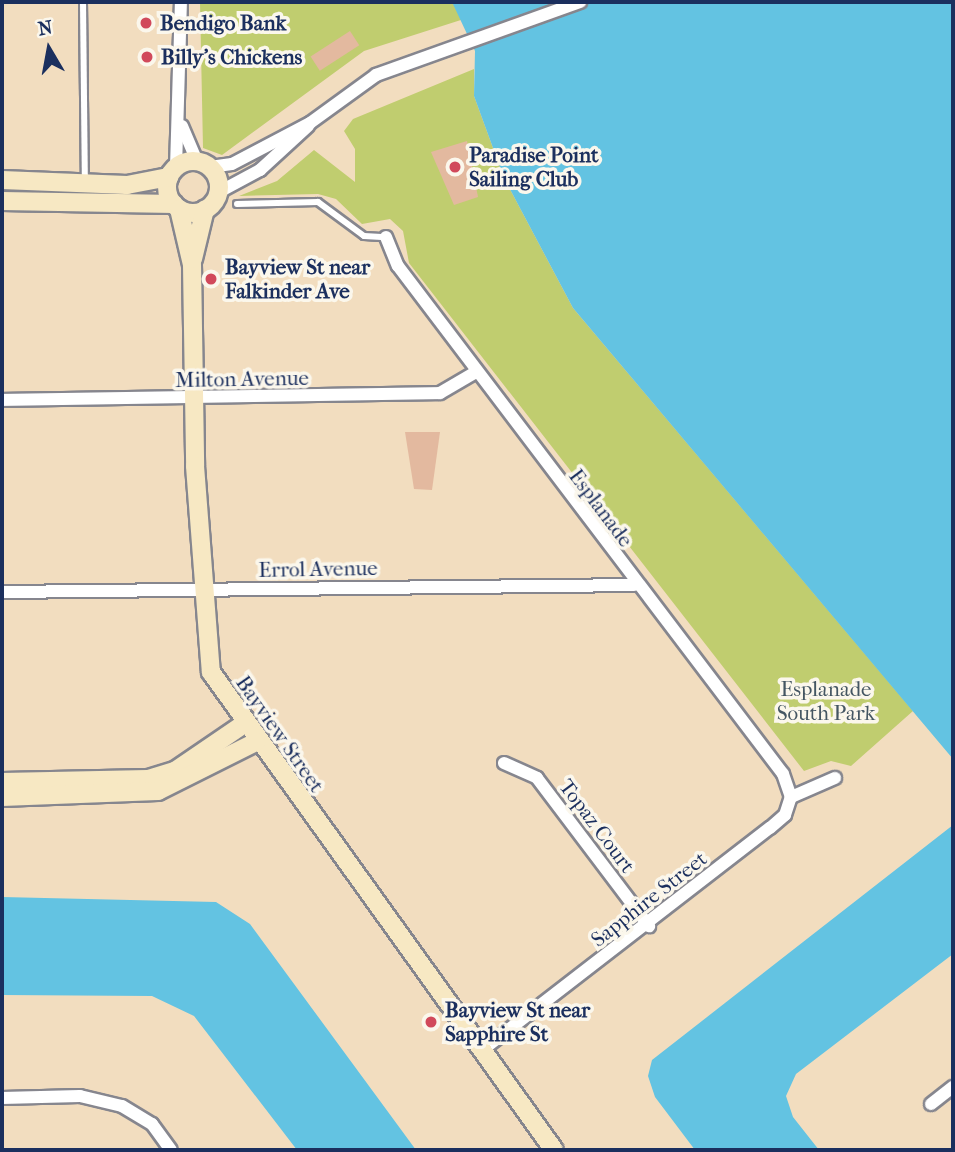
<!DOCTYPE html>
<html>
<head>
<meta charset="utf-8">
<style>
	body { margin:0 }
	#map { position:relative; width:955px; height:1152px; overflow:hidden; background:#f2ddbf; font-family:"IM FELL French Canon",serif }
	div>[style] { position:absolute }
	.green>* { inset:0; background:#c0cd6f }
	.water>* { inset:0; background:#63c3e2 }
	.building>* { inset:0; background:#e3b99f; transform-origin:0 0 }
	.roads { filter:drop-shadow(2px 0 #86868e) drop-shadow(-2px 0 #86868e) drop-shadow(0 2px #86868e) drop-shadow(0 -2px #86868e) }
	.lane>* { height:6px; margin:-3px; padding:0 3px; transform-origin:3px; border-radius:3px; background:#fff }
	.street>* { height:12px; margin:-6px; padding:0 6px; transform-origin:6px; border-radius:6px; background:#fff }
	.secondary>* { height:18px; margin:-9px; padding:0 9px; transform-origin:9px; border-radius:9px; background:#f7e8c3 }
	.secondary>.ring { margin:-9px; padding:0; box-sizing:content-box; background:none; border:18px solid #f7e8c3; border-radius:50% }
	.dots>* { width:19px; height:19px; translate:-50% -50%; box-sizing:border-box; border:4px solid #fbf7ec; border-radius:50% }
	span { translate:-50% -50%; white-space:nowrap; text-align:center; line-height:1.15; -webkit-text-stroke:7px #fbf7ec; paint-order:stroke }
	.poi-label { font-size:21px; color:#1b2f5e; font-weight:700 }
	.left { translate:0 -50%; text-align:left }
	.street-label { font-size:21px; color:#1b2f5e }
	.park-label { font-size:21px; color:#445662 }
	.frame { position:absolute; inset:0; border:4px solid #1b2f5e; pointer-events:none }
	.north { position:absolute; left:14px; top:14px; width:70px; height:70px; -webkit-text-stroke:5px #fbf7ec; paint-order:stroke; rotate:350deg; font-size:19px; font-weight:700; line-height:28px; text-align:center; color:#1b2f5e }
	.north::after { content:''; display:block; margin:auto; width:24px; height:32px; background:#1b2f5e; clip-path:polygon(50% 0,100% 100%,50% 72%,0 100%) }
</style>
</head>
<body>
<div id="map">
	<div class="green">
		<div style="clip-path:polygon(200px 2px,452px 2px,464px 19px,364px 51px,222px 155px,203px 148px)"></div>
		<div style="clip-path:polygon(474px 69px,474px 96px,504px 178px,573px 308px,913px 711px,851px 766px,831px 761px,804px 771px,409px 263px,403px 231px,390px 219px,362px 224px,336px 199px,318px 194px,239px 196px,277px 181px,314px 150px,355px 182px,355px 149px,344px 131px,353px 119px)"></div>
	</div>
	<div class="water">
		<div style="clip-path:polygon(452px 2px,953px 2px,953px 759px,573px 308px,504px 178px,474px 96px,475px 51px)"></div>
		<div style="clip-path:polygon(953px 825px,953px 954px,796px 1074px,786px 1096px,793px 1117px,819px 1150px,695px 1150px,655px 1097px,648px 1076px,652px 1060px)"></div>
		<div style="clip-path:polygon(2px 897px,216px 902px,250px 924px,416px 1150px,297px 1150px,194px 1016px,152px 996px,2px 995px)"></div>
	</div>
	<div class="building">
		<div style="left:350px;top:31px;width:17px;height:47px;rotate:57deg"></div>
		<div style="clip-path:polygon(467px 141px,478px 197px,454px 205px,431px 152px)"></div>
		<div style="clip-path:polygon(405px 432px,440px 432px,432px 490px,414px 489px)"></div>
	</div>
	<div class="roads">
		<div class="lane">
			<div style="left:83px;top:2px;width:180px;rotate:89.4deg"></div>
			<div style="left:237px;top:204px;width:81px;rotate:-1.4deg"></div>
			<div style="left:318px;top:202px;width:57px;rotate:36.5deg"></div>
			<div style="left:364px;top:236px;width:22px;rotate:3deg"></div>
		</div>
		<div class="street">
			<div style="left:182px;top:126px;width:38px;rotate:67deg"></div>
			<div style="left:210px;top:167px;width:22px;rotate:-8deg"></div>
			<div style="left:232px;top:164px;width:88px;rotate:-27.7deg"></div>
			<div style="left:310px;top:123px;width:82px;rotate:-36deg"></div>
			<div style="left:376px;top:75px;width:217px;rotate:-19.7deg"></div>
			<div style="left:176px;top:168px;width:166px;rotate:-88.3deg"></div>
			<div style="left:219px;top:192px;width:47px;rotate:-28.2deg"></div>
			<div style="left:260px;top:170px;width:65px;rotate:-42.5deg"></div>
			<div style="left:386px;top:237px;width:31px;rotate:68deg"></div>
			<div style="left:398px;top:266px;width:637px;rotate:52.84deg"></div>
			<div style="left:783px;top:774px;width:24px;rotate:71deg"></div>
			<div style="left:2px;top:400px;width:438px;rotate:-0.9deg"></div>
			<div style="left:440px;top:393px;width:42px;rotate:-30.3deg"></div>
			<div style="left:2px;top:592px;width:632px;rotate:-0.63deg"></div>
			<div style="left:504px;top:763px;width:36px;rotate:24deg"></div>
			<div style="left:537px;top:778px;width:186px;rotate:52.9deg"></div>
			<div style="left:481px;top:1051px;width:365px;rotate:-37.7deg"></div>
			<div style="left:770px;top:828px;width:20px;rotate:-41deg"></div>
			<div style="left:785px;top:815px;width:19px;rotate:-72deg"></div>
			<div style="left:791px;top:797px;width:48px;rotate:-23.4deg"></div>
			<div style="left:2px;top:1098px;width:78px;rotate:-1.5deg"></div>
			<div style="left:80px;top:1096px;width:43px;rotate:13.4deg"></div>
			<div style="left:122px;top:1106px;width:35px;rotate:31deg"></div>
			<div style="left:152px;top:1124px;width:32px;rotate:54deg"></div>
			<div style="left:931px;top:1104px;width:28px;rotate:-38deg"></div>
		</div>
		<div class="secondary">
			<div class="ring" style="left:167px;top:161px;width:34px;height:34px"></div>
			<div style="left:2px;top:180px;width:125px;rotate:2.3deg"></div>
			<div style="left:127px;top:185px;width:43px;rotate:-10.8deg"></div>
			<div style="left:2px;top:201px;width:172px;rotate:1deg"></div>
			<div style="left:179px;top:209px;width:57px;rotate:76.9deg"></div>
			<div style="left:192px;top:265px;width:201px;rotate:89.1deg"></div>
			<div style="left:195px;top:466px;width:207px;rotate:85.6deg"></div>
			<div style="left:211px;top:672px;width:588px;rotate:54.34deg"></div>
			<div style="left:193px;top:259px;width:51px;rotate:-76.5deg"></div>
			<div style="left:2px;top:782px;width:146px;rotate:-1.2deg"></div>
			<div style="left:148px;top:779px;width:28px;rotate:-17deg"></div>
			<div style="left:175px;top:771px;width:83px;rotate:-34.3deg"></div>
			<div style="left:2px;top:797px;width:156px;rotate:-2.2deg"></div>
			<div style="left:158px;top:791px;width:110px;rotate:-26.6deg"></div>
		</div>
	</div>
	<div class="dots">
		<div style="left:146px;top:23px;background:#d1495b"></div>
		<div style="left:147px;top:57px;background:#d1495b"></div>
		<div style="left:455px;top:167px;background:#d1495b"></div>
		<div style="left:211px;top:279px;background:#d1495b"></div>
		<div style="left:431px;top:1022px;background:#d1495b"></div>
	</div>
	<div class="poi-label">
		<span class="left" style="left:160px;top:23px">Bendigo Bank</span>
		<span class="left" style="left:161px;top:57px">Billy's Chickens</span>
		<span class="left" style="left:469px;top:167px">Paradise Point<br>Sailing Club</span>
		<span class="left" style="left:225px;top:279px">Bayview St near<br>Falkinder Ave</span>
		<span class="left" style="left:445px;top:1022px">Bayview St near<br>Sapphire St</span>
	</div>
	<div class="street-label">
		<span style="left:242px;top:379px;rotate:-1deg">Milton Avenue</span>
		<span style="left:601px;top:508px;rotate:53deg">Esplanade</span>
		<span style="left:318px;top:569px;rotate:-1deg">Errol Avenue</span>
		<span style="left:280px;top:734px;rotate:55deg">Bayview Street</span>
		<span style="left:597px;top:826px;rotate:53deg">Topaz Court</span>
		<span style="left:649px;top:899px;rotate:-38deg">Sapphire Street</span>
	</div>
	<div class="park-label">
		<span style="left:826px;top:701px">Esplanade<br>South Park</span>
	</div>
	<div class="frame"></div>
	<div class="north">N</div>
</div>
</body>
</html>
